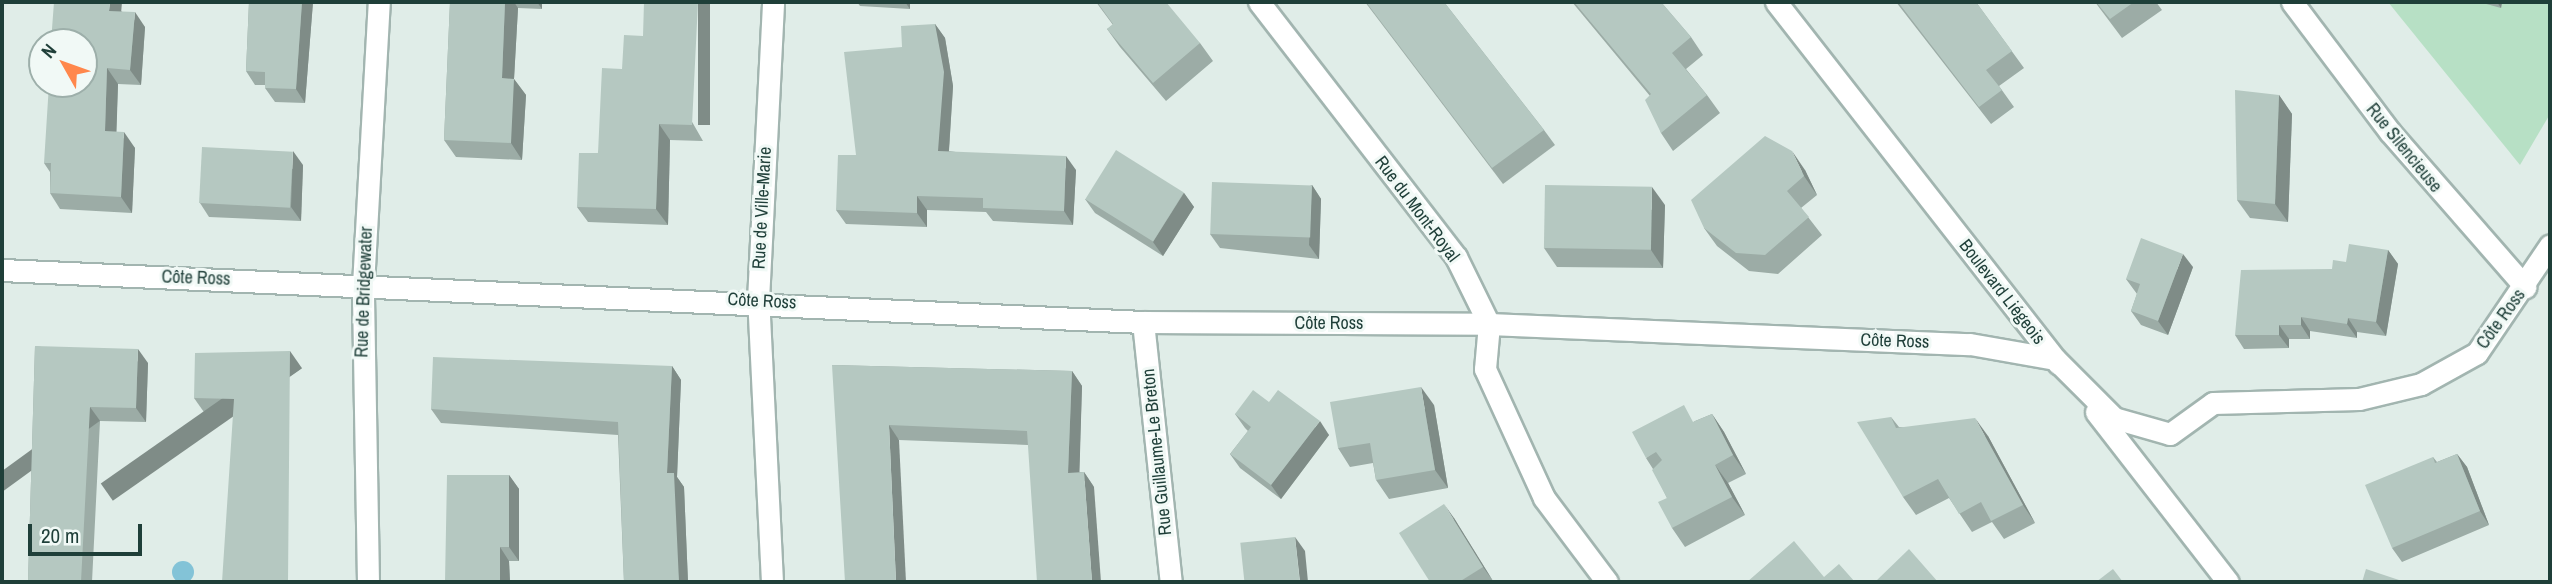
<!DOCTYPE html>
<html>
<head>
<meta charset="utf-8">
<style>
	body { margin:0 }
	#map { position:relative; width:2552px; height:584px; overflow:hidden; background:#e0ede8; font-family:"Archivo Narrow",sans-serif }
	div>[style] { position:absolute }
	.green>* { inset:0; background:#b7e0c5 }
	.water>* { inset:0; background:#83c3d7 }
	.round { border-radius:50% }
	.roads { filter:drop-shadow(2px 0 #a2b5b0) drop-shadow(-2px 0 #a2b5b0) drop-shadow(0 2px #a2b5b0) drop-shadow(0 -2px #a2b5b0) }
	.street>* { height:21px; margin:-10.5px; padding:0 10.5px; transform-origin:10.5px; border-radius:10.5px; background:#fff }
	.wall>* { inset:0; background:#9caca6 }
	.shaded-wall>* { inset:0; background:#7f8c87; transform-origin:0 0 }
	.building>* { inset:0; background:#b5c8c1; transform-origin:0 0 }
	span { translate:-50% -50%; white-space:nowrap; text-align:center; line-height:1.15; -webkit-text-stroke:6px #f1f9f6; paint-order:stroke }
	.street-label { font-size:18px; color:#1f3f39 }
	.frame { position:absolute; inset:0; border:4px solid #1f3f39; pointer-events:none }
	.north { position:absolute; left:28px; top:28px; width:70px; height:70px; box-sizing:border-box; background:#f1f9f6; border:2px solid #9dafaa; border-radius:50%; rotate:310deg; font-size:19px; font-weight:700; line-height:28px; text-align:center; color:#1f3f39 }
	.north::after { content:''; display:block; margin:auto; width:24px; height:32px; background:#ff874c; clip-path:polygon(50% 0,100% 100%,50% 72%,0 100%) }
	.scale { position:absolute; left:28px; top:524px; width:114px; height:32px; box-sizing:border-box; border:4px solid #1f3f39; border-top:0; padding-left:9px; font-size:21px; line-height:24px; white-space:nowrap; color:#1f3f39; -webkit-text-stroke:5px #f1f9f6; paint-order:stroke }
</style>
</head>
<body>
<div id="map">
	<div class="green">
		<div style="clip-path:polygon(2388px 2px,2550px 2px,2550px 114px,2520px 165px)"></div>
	</div>
	<div class="water">
		<div class="round" style="left:172px;top:561px;width:22px;height:22px"></div>
	</div>
	<div class="roads">
		<div class="street">
			<div style="left:1259px;top:2px;width:322px;rotate:52.3deg"></div>
			<div style="left:1456px;top:257px;width:75px;rotate:63.8deg"></div>
			<div style="left:1489px;top:324px;width:45px;rotate:95.1deg"></div>
			<div style="left:1485px;top:369px;width:142px;rotate:65.4deg"></div>
			<div style="left:1544px;top:498px;width:105px;rotate:53.1deg"></div>
			<div style="left:1776px;top:2px;width:459px;rotate:52deg"></div>
			<div style="left:2292px;top:2px;width:163px;rotate:53deg"></div>
			<div style="left:2390px;top:132px;width:206px;rotate:48.9deg"></div>
			<div style="left:2px;top:270px;width:1142px;rotate:2.61deg"></div>
			<div style="left:1143px;top:322px;width:346px;rotate:0.3deg"></div>
			<div style="left:1489px;top:324px;width:481px;rotate:2.4deg"></div>
			<div style="left:1970px;top:344px;width:86px;rotate:10deg"></div>
			<div style="left:2055px;top:359px;width:83px;rotate:45deg"></div>
			<div style="left:2114px;top:418px;width:58px;rotate:15.9deg"></div>
			<div style="left:2170px;top:434px;width:53px;rotate:-35.8deg"></div>
			<div style="left:2213px;top:403px;width:146px;rotate:-1.6deg"></div>
			<div style="left:2359px;top:399px;width:64px;rotate:-13.6deg"></div>
			<div style="left:2421px;top:384px;width:64px;rotate:-29deg"></div>
			<div style="left:2477px;top:353px;width:130px;rotate:-55.9deg"></div>
			<div style="left:1143px;top:322px;width:262px;rotate:83.9deg"></div>
			<div style="left:2096px;top:412px;width:215px;rotate:52.2deg"></div>
			<div style="left:368px;top:582px;width:297px;rotate:-91deg"></div>
			<div style="left:363px;top:285px;width:283px;rotate:-86.8deg"></div>
			<div style="left:772px;top:582px;width:282px;rotate:-92.8deg"></div>
			<div style="left:758px;top:300px;width:298px;rotate:-87.1deg"></div>
		</div>
	</div>
	<div class="wall">
		<div style="clip-path:polygon(249px 2px,313px 2px,305px 103px,275px 102px,265px 88px,265px 85px,255px 85px,246px 71px)"></div>
		<div style="clip-path:polygon(450px 2px,542px 2px,542px 9px,518px 8px,514px 79px,526px 95px,522px 160px,456px 157px,444px 140px)"></div>
		<div style="clip-path:polygon(857px 2px,910px 2px,910px 9px,860px 6px)"></div>
		<div style="clip-path:polygon(1096px 2px,1200px 43px,1213px 61px,1166px 101px,1120px 47px,1107px 29px,1113px 25px)"></div>
		<div style="clip-path:polygon(1365px 2px,1444px 2px,1544px 130px,1555px 145px,1503px 184px)"></div>
		<div style="clip-path:polygon(1572px 2px,1661px 2px,1691px 37px,1703px 55px,1686px 69px,1707px 95px,1720px 113px,1673px 151px,1661px 133px,1650px 96px)"></div>
		<div style="clip-path:polygon(1896px 2px,1976px 2px,2024px 68px,1999px 86px,2014px 107px,1991px 124px)"></div>
		<div style="clip-path:polygon(2095px 2px,2156px 2px,2162px 10px,2122px 38px)"></div>
		<div style="clip-path:polygon(2479px 2px,2502px 2px,2501px 8px)"></div>
		<div style="clip-path:polygon(121px 11px,145px 27px,141px 85px,118px 84px,116px 132px,135px 148px,132px 213px,60px 209px,50px 193px,50px 172px,44px 163px)"></div>
		<div style="clip-path:polygon(935px 24px,945px 38px,953px 86px,949px 151px,1076px 170px,1073px 225px,993px 221px,986px 212px,927px 210px,927px 227px,846px 224px,836px 210px,856px 155px,902px 47px)"></div>
		<div style="clip-path:polygon(643px 36px,703px 141px,670px 140px,668px 225px,588px 222px,577px 207px)"></div>
		<div style="clip-path:polygon(2279px 95px,2292px 114px,2288px 222px,2250px 218px,2237px 200px)"></div>
		<div style="clip-path:polygon(303px 165px,301px 221px,209px 217px,200px 203px)"></div>
		<div style="clip-path:polygon(1805px 170px,1817px 195px,1801px 208px,1822px 235px,1778px 274px,1749px 271px,1717px 246px,1704px 228px)"></div>
		<div style="clip-path:polygon(1312px 185px,1321px 199px,1319px 259px,1220px 248px,1210px 234px)"></div>
		<div style="clip-path:polygon(1184px 193px,1194px 207px,1163px 256px,1095px 213px,1085px 199px)"></div>
		<div style="clip-path:polygon(1665px 205px,1663px 268px,1557px 267px,1544px 248px)"></div>
		<div style="clip-path:polygon(2388px 250px,2398px 264px,2386px 336px,2357px 332px,2357px 338px,2310px 331px,2310px 339px,2289px 339px,2289px 348px,2244px 349px,2235px 335px,2332px 269px,2346px 262px)"></div>
		<div style="clip-path:polygon(2193px 267px,2168px 335px,2141px 325px,2131px 311px,2137px 294px,2126px 279px)"></div>
		<div style="clip-path:polygon(35px 346px,148px 363px,146px 422px,100px 421px,92px 582px,28px 582px)"></div>
		<div style="clip-path:polygon(832px 365px,1072px 371px,1082px 386px,1079px 472px,1084px 472px,1094px 487px,1028px 445px,899px 440px)"></div>
		<div style="clip-path:polygon(672px 366px,681px 380px,677px 477px,684px 487px,688px 582px,624px 582px,618px 435px,441px 423px,431px 409px)"></div>
		<div style="clip-path:polygon(302px 368px,233px 416px,206px 415px,194px 398px)"></div>
		<div style="clip-path:polygon(1269px 402px,1329px 435px,1281px 499px,1240px 468px,1230px 454px,1248px 431px,1245px 428px,1235px 414px)"></div>
		<div style="clip-path:polygon(1434px 405px,1448px 488px,1389px 499px,1376px 480px,1373px 463px,1350px 467px,1338px 448px)"></div>
		<div style="clip-path:polygon(1712px 414px,1724px 432px,1746px 474px,1728px 483px,1745px 515px,1685px 547px,1672px 528px,1667px 498px,1653px 469px,1646px 458px,1695px 421px)"></div>
		<div style="clip-path:polygon(1891px 417px,1899px 427px,1988px 436px,2035px 523px,2004px 539px,1992px 522px,1972px 532px,1949px 498px,1916px 515px,1903px 497px)"></div>
		<div style="clip-path:polygon(2457px 454px,2467px 467px,2489px 525px,2402px 562px,2392px 548px,2433px 457px,2437px 462px)"></div>
		<div style="clip-path:polygon(509px 475px,519px 489px,519px 561px,509px 561px,510px 582px,445px 582px)"></div>
		<div style="clip-path:polygon(1454px 518px,1493px 581px,1491px 582px,1430px 582px)"></div>
	</div>
	<div class="shaded-wall">
		<div style="clip-path:polygon(110px 2px,122px 2px,120px 26px,109px 11px)"></div>
		<div style="clip-path:polygon(302px 2px,313px 2px,305px 103px,296px 89px)"></div>
		<div style="clip-path:polygon(505px 2px,514px 2px,518px 8px,514px 79px,526px 95px,522px 160px,511px 143px,502px 78px)"></div>
		<div style="clip-path:polygon(537px 2px,542px 2px,542px 9px)"></div>
		<div style="left:698px;top:2px;width:12px;height:123px"></div>
		<div style="clip-path:polygon(905px 2px,910px 2px,910px 9px)"></div>
		<div style="clip-path:polygon(2497px 2px,2502px 2px,2501px 8px)"></div>
		<div style="clip-path:polygon(135px 12px,145px 27px,141px 85px,130px 70px)"></div>
		<div style="clip-path:polygon(935px 24px,945px 38px,953px 86px,948px 164px,938px 151px)"></div>
		<div style="clip-path:polygon(107px 68px,118px 84px,116px 147px,105px 131px)"></div>
		<div style="clip-path:polygon(2279px 95px,2292px 114px,2288px 222px,2275px 204px)"></div>
		<div style="clip-path:polygon(659px 124px,670px 140px,668px 225px,656px 209px)"></div>
		<div style="clip-path:polygon(124px 132px,135px 148px,132px 213px,121px 197px)"></div>
		<div style="clip-path:polygon(293px 151px,303px 165px,301px 221px,291px 207px)"></div>
		<div style="clip-path:polygon(1792px 151px,1805px 170px,1817px 195px,1804px 176px)"></div>
		<div style="clip-path:polygon(1066px 156px,1076px 170px,1073px 225px,1064px 211px)"></div>
		<div style="clip-path:polygon(1312px 185px,1321px 199px,1319px 259px,1309px 245px)"></div>
		<div style="clip-path:polygon(1652px 187px,1665px 205px,1663px 268px,1651px 250px)"></div>
		<div style="clip-path:polygon(1184px 193px,1194px 207px,1163px 256px,1153px 242px)"></div>
		<div style="clip-path:polygon(917px 196px,927px 210px,927px 227px,917px 213px)"></div>
		<div style="clip-path:polygon(2388px 250px,2398px 264px,2386px 336px,2376px 322px)"></div>
		<div style="clip-path:polygon(2183px 254px,2193px 267px,2168px 335px,2158px 321px)"></div>
		<div style="clip-path:polygon(2301px 317px,2310px 331px,2310px 339px,2301px 325px)"></div>
		<div style="clip-path:polygon(2348px 318px,2357px 332px,2357px 338px,2347px 324px)"></div>
		<div style="clip-path:polygon(2279px 325px,2289px 339px,2289px 348px,2279px 335px)"></div>
		<div style="clip-path:polygon(138px 349px,148px 363px,146px 422px,136px 408px)"></div>
		<div style="left:290px;top:351px;width:21px;height:231px;rotate:55deg"></div>
		<div style="clip-path:polygon(672px 366px,681px 380px,677px 477px,684px 487px,688px 582px,679px 582px,667px 473px)"></div>
		<div style="clip-path:polygon(1072px 371px,1082px 386px,1079px 488px,1068px 473px)"></div>
		<div style="clip-path:polygon(1421px 387px,1434px 405px,1448px 488px,1435px 470px)"></div>
		<div style="left:90px;top:407px;width:17px;height:175px;rotate:54deg"></div>
		<div style="clip-path:polygon(1712px 414px,1724px 432px,1746px 474px,1733px 455px)"></div>
		<div style="clip-path:polygon(1975px 418px,1988px 436px,2035px 523px,2023px 505px)"></div>
		<div style="clip-path:polygon(1320px 421px,1329px 435px,1281px 499px,1271px 485px)"></div>
		<div style="clip-path:polygon(889px 425px,899px 440px,906px 582px,896px 582px)"></div>
		<div style="clip-path:polygon(2457px 454px,2467px 467px,2489px 525px,2480px 511px)"></div>
		<div style="clip-path:polygon(1715px 465px,1728px 483px,1745px 515px,1732px 497px)"></div>
		<div style="clip-path:polygon(1084px 472px,1094px 487px,1101px 582px,1092px 582px)"></div>
		<div style="clip-path:polygon(509px 475px,519px 489px,519px 561px,509px 547px)"></div>
		<div style="clip-path:polygon(1444px 504px,1454px 518px,1493px 581px,1483px 567px)"></div>
		<div style="clip-path:polygon(1295px 537px,1305px 551px,1308px 582px,1300px 582px)"></div>
		<div style="clip-path:polygon(500px 547px,509px 561px,510px 582px,500px 582px)"></div>
	</div>
	<div class="building">
		<div style="clip-path:polygon(54px 2px,110px 2px,109px 11px,135px 12px,130px 70px,107px 68px,105px 131px,124px 132px,121px 197px,50px 193px,51px 163px,44px 163px,49px 84px,84px 84px,84px 42px,51px 42px)"></div>
		<div style="clip-path:polygon(249px 2px,302px 2px,296px 89px,265px 88px,265px 72px,246px 71px)"></div>
		<div style="clip-path:polygon(450px 2px,505px 2px,502px 78px,514px 79px,511px 143px,444px 140px)"></div>
		<div style="clip-path:polygon(644px 2px,698px 2px,692px 125px,659px 124px,656px 209px,577px 207px,579px 153px,598px 153px,602px 68px,622px 69px,624px 35px,643px 36px)"></div>
		<div style="clip-path:polygon(1097px 2px,1166px 2px,1200px 43px,1153px 83px,1107px 29px,1113px 24px)"></div>
		<div style="clip-path:polygon(1366px 2px,1444px 2px,1544px 130px,1492px 168px)"></div>
		<div style="clip-path:polygon(1574px 2px,1661px 2px,1691px 37px,1672px 53px,1707px 95px,1661px 133px,1645px 100px,1651px 94px)"></div>
		<div style="clip-path:polygon(1898px 2px,1976px 2px,2012px 51px,1986px 70px,2002px 90px,1979px 107px)"></div>
		<div style="clip-path:polygon(2096px 2px,2134px 2px,2110px 19px)"></div>
		<div style="clip-path:polygon(935px 24px,944px 72px,938px 151px,1066px 156px,1064px 211px,983px 208px,983px 198px,917px 196px,917px 213px,836px 210px,838px 155px,856px 155px,844px 52px,902px 47px,901px 26px)"></div>
		<div style="clip-path:polygon(2235px 90px,2279px 95px,2275px 204px,2237px 200px)"></div>
		<div style="clip-path:polygon(1765px 136px,1792px 151px,1804px 176px,1787px 191px,1809px 217px,1765px 255px,1736px 253px,1704px 228px,1691px 200px)"></div>
		<div style="left:202px;top:147px;width:91px;height:56px;rotate:3deg"></div>
		<div style="left:1116px;top:150px;width:80px;height:58px;rotate:32deg"></div>
		<div style="left:1212px;top:182px;width:100px;height:52px;rotate:2deg"></div>
		<div style="left:1545px;top:185px;width:107px;height:63px;rotate:1deg"></div>
		<div style="clip-path:polygon(2141px 238px,2183px 254px,2158px 321px,2131px 311px,2140px 284px,2126px 279px)"></div>
		<div style="clip-path:polygon(2349px 244px,2388px 250px,2376px 322px,2348px 318px,2347px 324px,2301px 317px,2301px 325px,2279px 325px,2279px 335px,2235px 335px,2241px 270px,2332px 269px,2333px 260px,2346px 262px)"></div>
		<div style="clip-path:polygon(35px 346px,138px 349px,136px 408px,90px 407px,81px 582px,28px 582px)"></div>
		<div style="clip-path:polygon(290px 351px,288px 582px,222px 582px,234px 399px,194px 398px,195px 353px)"></div>
		<div style="clip-path:polygon(433px 357px,672px 366px,667px 473px,674px 473px,679px 582px,624px 582px,618px 422px,431px 409px)"></div>
		<div style="clip-path:polygon(832px 365px,1072px 371px,1068px 473px,1084px 472px,1092px 582px,1037px 582px,1027px 431px,889px 425px,896px 582px,845px 582px)"></div>
		<div style="clip-path:polygon(1421px 387px,1435px 470px,1376px 480px,1370px 443px,1338px 448px,1330px 402px)"></div>
		<div style="clip-path:polygon(1253px 390px,1269px 402px,1278px 390px,1320px 421px,1271px 485px,1230px 454px,1251px 427px,1235px 414px)"></div>
		<div style="clip-path:polygon(1684px 405px,1693px 422px,1712px 414px,1733px 455px,1715px 465px,1732px 497px,1672px 528px,1658px 502px,1667px 498px,1652px 470px,1662px 460px,1656px 452px,1646px 458px,1632px 432px)"></div>
		<div style="clip-path:polygon(1891px 417px,1896px 428px,1975px 418px,2023px 505px,1991px 521px,1981px 502px,1959px 514px,1938px 479px,1903px 497px,1857px 422px)"></div>
		<div style="clip-path:polygon(2457px 454px,2480px 511px,2392px 548px,2365px 485px,2433px 457px,2435px 463px)"></div>
		<div style="clip-path:polygon(447px 475px,509px 475px,509px 547px,500px 547px,500px 582px,445px 582px)"></div>
		<div style="clip-path:polygon(1444px 504px,1483px 567px,1459px 582px,1430px 582px,1399px 533px)"></div>
		<div style="left:1295px;top:537px;width:45px;height:55px;rotate:84deg"></div>
		<div style="clip-path:polygon(1794px 541px,1824px 577px,1839px 564px,1855px 582px,1747px 582px)"></div>
		<div style="clip-path:polygon(1909px 549px,1938px 582px,1875px 582px)"></div>
		<div style="clip-path:polygon(2113px 569px,2123px 582px,2096px 582px)"></div>
		<div style="clip-path:polygon(2366px 569px,2405px 582px,2362px 582px)"></div>
	</div>
	<div class="street-label">
		<span style="left:2404px;top:148px;rotate:51deg">Rue Silencieuse</span>
		<span style="left:762px;top:208px;rotate:-87deg">Rue de Ville-Marie</span>
		<span style="left:1417px;top:209px;rotate:53deg">Rue du Mont-Royal</span>
		<span style="left:196px;top:278px;rotate:2deg">Côte Ross</span>
		<span style="left:364px;top:292px;rotate:-88deg">Rue de Bridgewater</span>
		<span style="left:2002px;top:292px;rotate:52deg">Boulevard Liégeois</span>
		<span style="left:762px;top:301px;rotate:3deg">Côte Ross</span>
		<span style="left:2501px;top:319px;rotate:-54deg">Côte Ross</span>
		<span style="left:1329px;top:323px">Côte Ross</span>
		<span style="left:1895px;top:341px;rotate:2deg">Côte Ross</span>
		<span style="left:1157px;top:452px;rotate:-96deg">Rue Guillaume-Le Breton</span>
	</div>
	<div class="frame"></div>
	<div class="north">N</div>
	<div class="scale">20 m</div>
</div>
</body>
</html>
